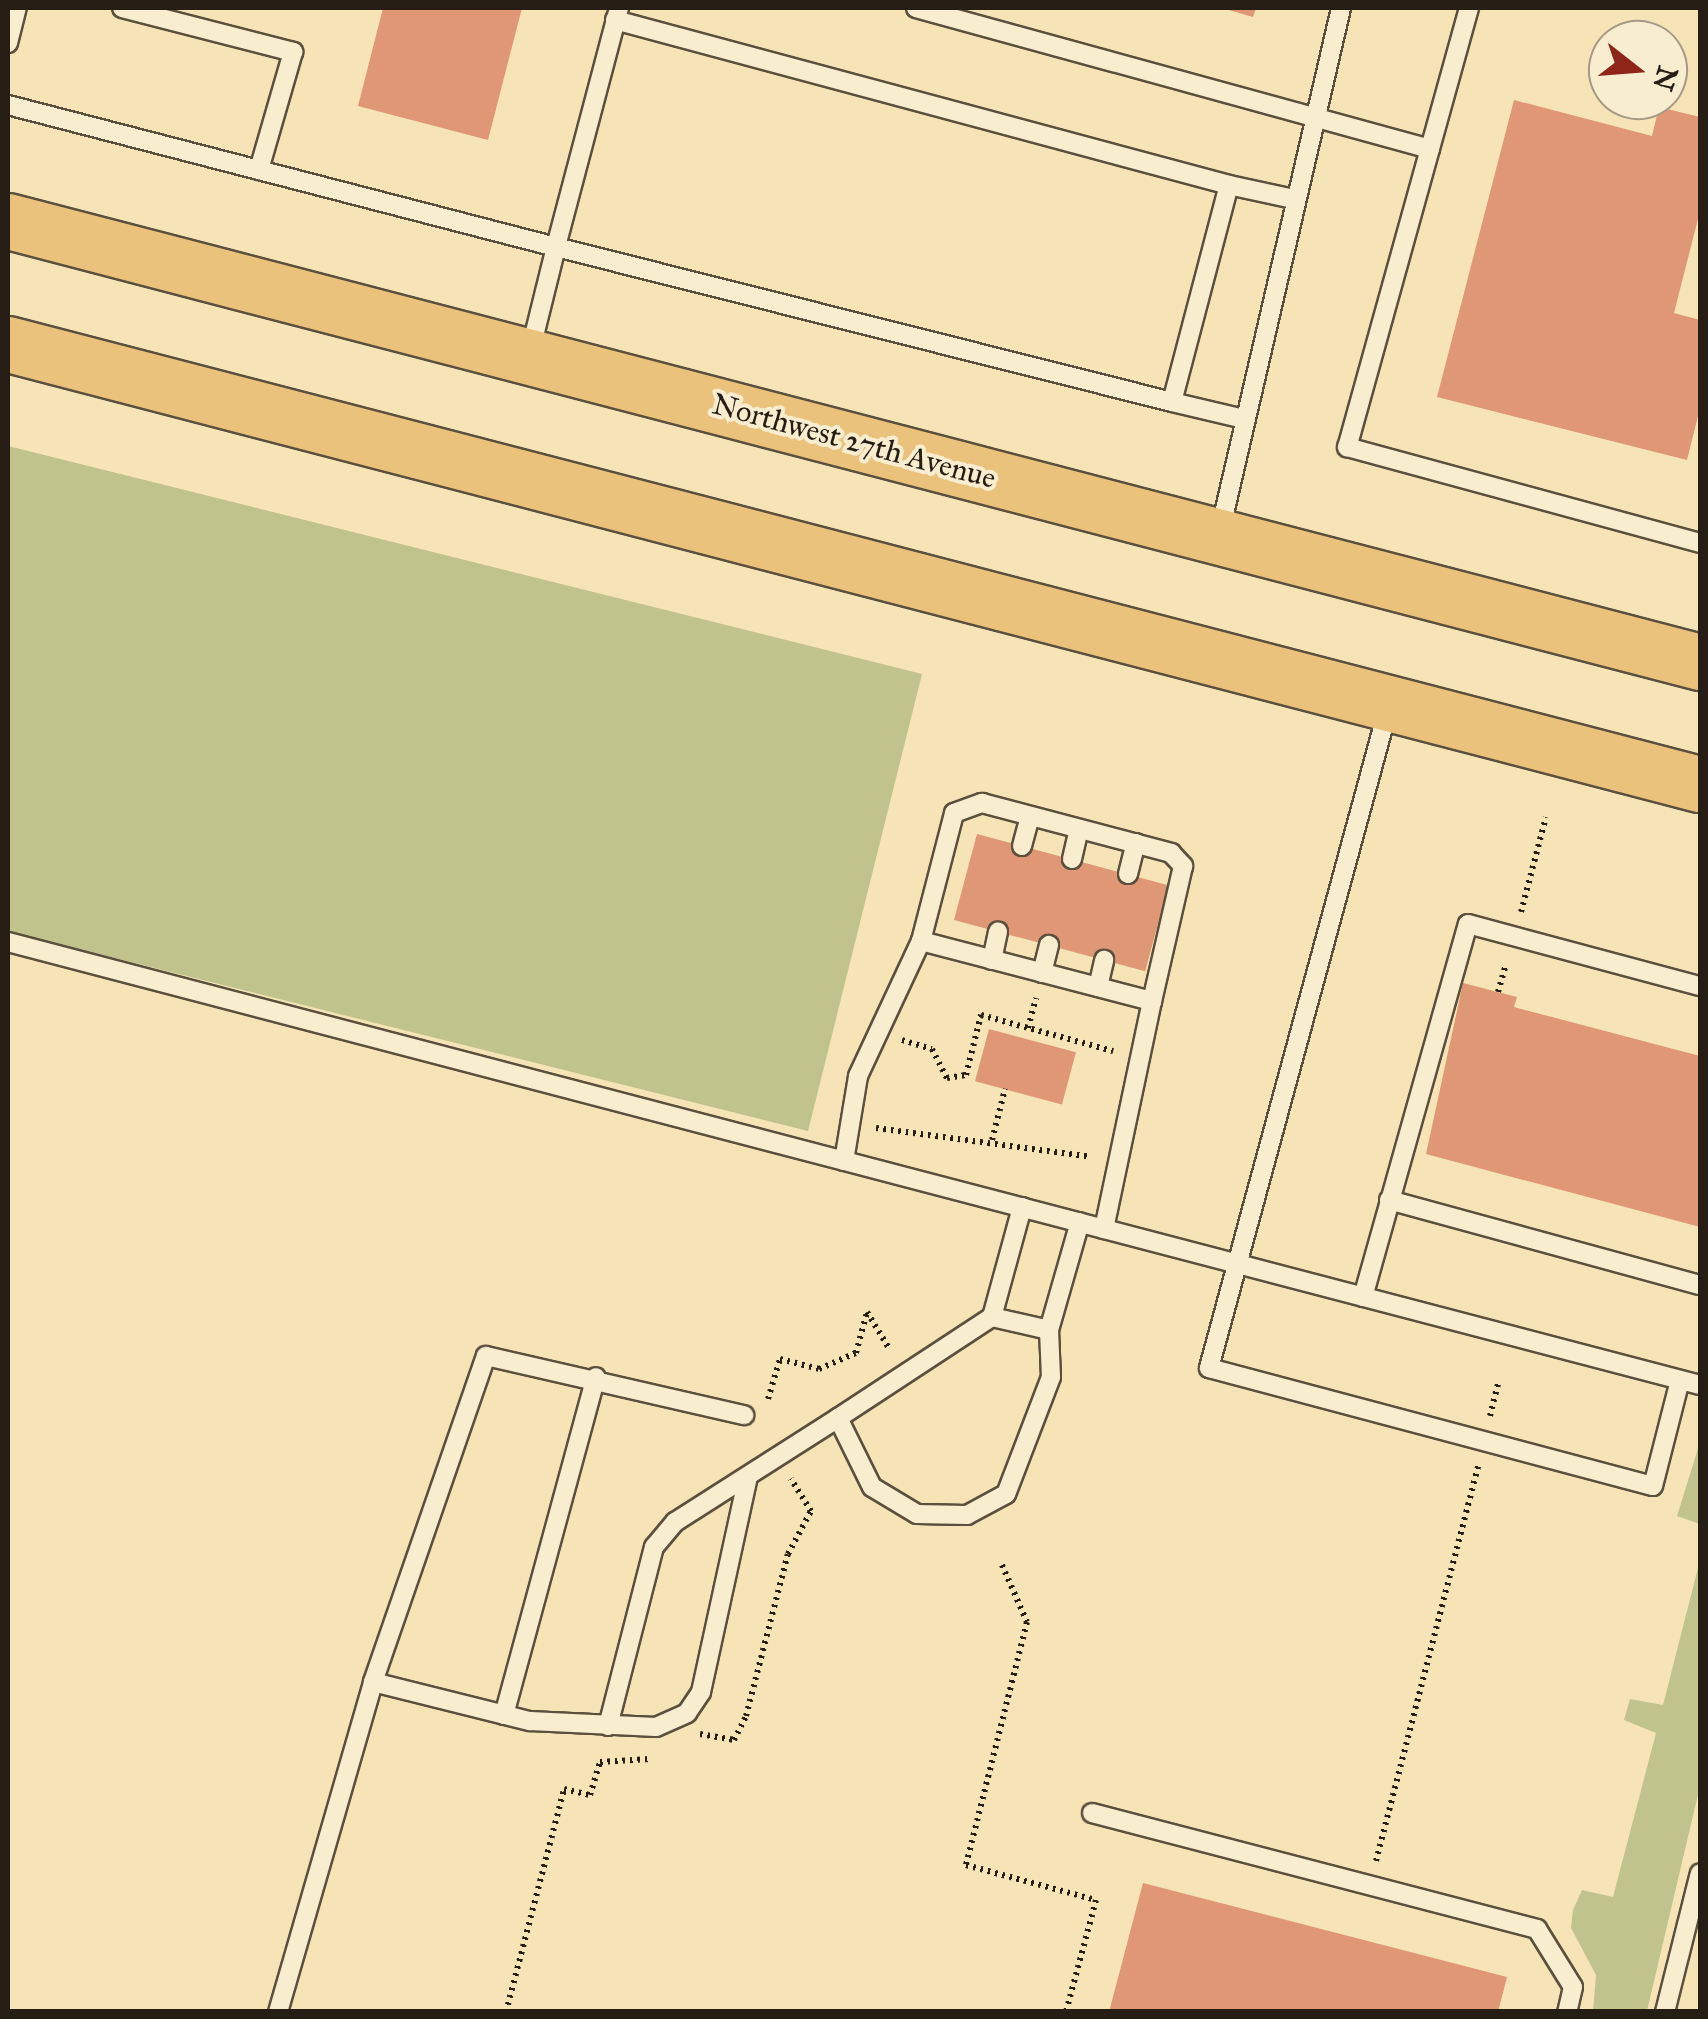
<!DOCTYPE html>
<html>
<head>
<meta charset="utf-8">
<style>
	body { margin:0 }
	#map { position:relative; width:1708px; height:2019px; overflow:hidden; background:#f6e4b7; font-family:"IM FELL Great Primer",serif }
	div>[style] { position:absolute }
	.green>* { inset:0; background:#c0c38c; transform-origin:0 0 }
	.building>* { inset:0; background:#df9775; transform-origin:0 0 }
	.path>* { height:6px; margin-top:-3px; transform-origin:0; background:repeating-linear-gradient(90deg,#261e14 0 2.5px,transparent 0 7.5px) }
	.roads { filter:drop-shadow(2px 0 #5a503d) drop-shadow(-2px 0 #5a503d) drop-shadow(0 2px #5a503d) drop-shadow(0 -2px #5a503d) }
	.lane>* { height:18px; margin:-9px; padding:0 9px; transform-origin:9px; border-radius:9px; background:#f9edd0 }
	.primary>* { height:55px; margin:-27.5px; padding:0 27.5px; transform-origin:27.5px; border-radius:27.5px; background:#ebc27c }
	span { translate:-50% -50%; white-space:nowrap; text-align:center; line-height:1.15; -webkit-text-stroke:8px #f9edd0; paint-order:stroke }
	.street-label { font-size:30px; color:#261e14 }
	.frame { position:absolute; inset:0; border:10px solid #261e14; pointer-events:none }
	.north { position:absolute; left:1588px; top:20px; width:100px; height:100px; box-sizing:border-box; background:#f9edd0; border:2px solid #a59a85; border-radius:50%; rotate:107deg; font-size:28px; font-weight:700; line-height:40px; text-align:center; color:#261e14 }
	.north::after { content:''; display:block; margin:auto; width:35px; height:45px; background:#8f2418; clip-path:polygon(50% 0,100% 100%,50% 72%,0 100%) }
</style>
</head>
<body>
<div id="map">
	<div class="green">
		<div style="left:8px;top:446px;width:942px;height:471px;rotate:14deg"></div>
		<div style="clip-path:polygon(1700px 1442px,1700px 1524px,1677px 1516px)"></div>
		<div style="clip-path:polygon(1700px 1560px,1700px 1786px,1647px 2011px,1593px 2011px,1596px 1975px,1571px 1928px,1573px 1910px,1582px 1890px,1613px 1897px,1656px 1733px,1624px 1720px,1630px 1699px,1663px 1705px)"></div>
	</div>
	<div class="building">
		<div style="clip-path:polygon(383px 8px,522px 8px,488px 140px,358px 106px)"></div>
		<div style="clip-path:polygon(1222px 8px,1256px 8px,1253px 17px)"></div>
		<div style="clip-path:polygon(1514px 100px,1652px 136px,1659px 107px,1700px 117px,1700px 211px,1674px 313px,1700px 320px,1700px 408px,1687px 460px,1437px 397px)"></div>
		<div style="left:977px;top:834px;width:198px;height:89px;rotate:15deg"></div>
		<div style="clip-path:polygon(1463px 983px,1517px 997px,1514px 1007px,1700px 1056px,1700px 1227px,1426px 1154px)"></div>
		<div style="left:989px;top:1029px;width:90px;height:54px;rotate:15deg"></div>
		<div style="clip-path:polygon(1143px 1883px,1507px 1977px,1498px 2012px,1109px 2012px)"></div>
	</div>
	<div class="path">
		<div style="left:1521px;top:912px;width:98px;rotate:-75.3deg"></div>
		<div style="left:1498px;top:992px;width:29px;rotate:-74deg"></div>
		<div style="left:1028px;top:1028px;width:31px;rotate:-75deg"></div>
		<div style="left:902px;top:1040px;width:31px;rotate:17deg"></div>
		<div style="left:932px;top:1049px;width:33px;rotate:63deg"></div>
		<div style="left:947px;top:1078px;width:19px;rotate:-9deg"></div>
		<div style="left:966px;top:1075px;width:62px;rotate:-76deg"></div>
		<div style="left:981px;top:1015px;width:137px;rotate:15.3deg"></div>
		<div style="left:876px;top:1128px;width:213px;rotate:7.6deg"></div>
		<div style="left:992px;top:1140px;width:53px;rotate:-75.7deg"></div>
		<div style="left:768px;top:1399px;width:42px;rotate:-73.3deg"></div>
		<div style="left:780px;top:1359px;width:40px;rotate:14.4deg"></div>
		<div style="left:819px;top:1369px;width:40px;rotate:-23.4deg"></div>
		<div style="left:856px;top:1353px;width:42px;rotate:-75deg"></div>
		<div style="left:867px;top:1312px;width:44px;rotate:58.8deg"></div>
		<div style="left:1490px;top:1416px;width:34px;rotate:-76deg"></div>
		<div style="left:1002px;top:1565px;width:62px;rotate:66.3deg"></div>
		<div style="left:1027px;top:1622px;width:251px;rotate:104.1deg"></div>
		<div style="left:966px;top:1865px;width:135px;rotate:15.1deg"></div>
		<div style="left:1096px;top:1900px;width:116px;rotate:105deg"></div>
		<div style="left:700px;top:1734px;width:35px;rotate:10deg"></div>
		<div style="left:734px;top:1740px;width:27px;rotate:-63deg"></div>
		<div style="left:746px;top:1716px;width:167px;rotate:-75.5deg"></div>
		<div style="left:788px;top:1554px;width:49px;rotate:-61.9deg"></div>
		<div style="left:811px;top:1511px;width:38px;rotate:-122deg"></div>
		<div style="left:1376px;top:1861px;width:408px;rotate:-75.5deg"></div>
		<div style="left:506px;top:2012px;width:230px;rotate:-75.4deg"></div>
		<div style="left:564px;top:1789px;width:27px;rotate:13deg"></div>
		<div style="left:590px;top:1795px;width:34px;rotate:-73deg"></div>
		<div style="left:600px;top:1762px;width:50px;rotate:-3.4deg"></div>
	</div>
	<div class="roads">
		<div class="lane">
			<div style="left:122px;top:8px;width:177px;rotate:14.4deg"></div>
			<div style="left:293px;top:52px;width:123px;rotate:106.1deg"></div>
			<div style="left:619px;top:8px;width:247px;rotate:104.8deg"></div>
			<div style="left:556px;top:247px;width:635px;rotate:14.12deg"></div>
			<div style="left:1172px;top:402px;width:224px;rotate:-75.3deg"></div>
			<div style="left:1229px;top:185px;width:66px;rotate:12.2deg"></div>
			<div style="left:916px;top:8px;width:533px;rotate:15.34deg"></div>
			<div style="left:1469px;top:8px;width:456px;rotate:105.5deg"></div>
			<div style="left:1347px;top:447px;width:366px;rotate:15.2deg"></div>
			<div style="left:615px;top:20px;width:636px;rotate:15.04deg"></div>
			<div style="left:8px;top:43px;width:36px;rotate:-76deg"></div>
			<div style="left:8px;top:105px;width:566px;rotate:14.53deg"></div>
			<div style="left:556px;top:247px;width:108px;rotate:103.9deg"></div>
			<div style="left:1172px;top:402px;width:74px;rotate:13.3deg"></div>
			<div style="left:1220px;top:531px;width:537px;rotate:-76.97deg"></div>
			<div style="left:1388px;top:709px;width:683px;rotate:105.2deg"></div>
			<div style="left:1209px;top:1368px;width:459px;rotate:14.9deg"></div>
			<div style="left:1653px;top:1486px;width:109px;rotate:-75.7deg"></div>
			<div style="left:1022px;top:846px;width:31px;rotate:-75deg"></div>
			<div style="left:1072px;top:859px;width:31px;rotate:-77deg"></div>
			<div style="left:1128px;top:874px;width:32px;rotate:-76deg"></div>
			<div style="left:921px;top:941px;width:132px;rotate:-75.5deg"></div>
			<div style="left:954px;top:813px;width:30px;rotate:-20deg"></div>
			<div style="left:982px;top:803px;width:196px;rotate:14.8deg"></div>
			<div style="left:1171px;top:853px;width:18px;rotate:47deg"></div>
			<div style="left:1183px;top:866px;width:139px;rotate:102.9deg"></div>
			<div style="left:8px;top:942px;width:1749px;rotate:14.67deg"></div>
			<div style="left:992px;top:960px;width:29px;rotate:-78deg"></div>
			<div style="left:1042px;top:973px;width:29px;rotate:-76deg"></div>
			<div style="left:1098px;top:987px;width:28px;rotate:-77deg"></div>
			<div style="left:844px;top:1161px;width:86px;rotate:-80.6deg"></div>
			<div style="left:858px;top:1076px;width:149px;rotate:-65deg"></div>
			<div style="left:921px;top:941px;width:239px;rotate:14.6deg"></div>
			<div style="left:1152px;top:1001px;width:233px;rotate:101.9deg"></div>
			<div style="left:1389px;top:1200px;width:322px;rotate:15.3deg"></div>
			<div style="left:1363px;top:1297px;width:387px;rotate:-74.3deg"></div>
			<div style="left:1468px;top:924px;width:240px;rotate:15deg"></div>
			<div style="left:992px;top:1317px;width:58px;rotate:12.8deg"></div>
			<div style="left:1049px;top:1330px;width:47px;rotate:87.6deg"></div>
			<div style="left:1051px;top:1377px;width:125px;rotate:111deg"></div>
			<div style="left:1006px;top:1494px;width:44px;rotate:151.7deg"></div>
			<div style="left:967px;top:1515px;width:50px;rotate:-178.9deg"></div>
			<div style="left:917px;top:1514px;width:52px;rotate:-149deg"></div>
			<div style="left:872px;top:1487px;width:77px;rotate:-116.2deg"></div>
			<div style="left:838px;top:1418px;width:184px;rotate:-33.3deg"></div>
			<div style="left:992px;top:1317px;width:114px;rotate:-74.7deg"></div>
			<div style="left:1049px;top:1330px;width:112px;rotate:-74deg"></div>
			<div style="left:373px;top:1682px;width:162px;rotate:14deg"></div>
			<div style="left:530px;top:1721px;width:126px;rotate:2.7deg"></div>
			<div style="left:656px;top:1727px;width:34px;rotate:-24deg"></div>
			<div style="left:687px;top:1713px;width:25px;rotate:-56deg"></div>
			<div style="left:701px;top:1692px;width:220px;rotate:-77.7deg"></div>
			<div style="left:504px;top:1715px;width:350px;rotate:-74.8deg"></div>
			<div style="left:608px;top:1726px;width:185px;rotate:-75.6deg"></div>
			<div style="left:654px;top:1547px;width:33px;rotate:-50deg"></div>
			<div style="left:675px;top:1522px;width:193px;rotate:-32.5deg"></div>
			<div style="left:1092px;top:1813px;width:460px;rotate:14.6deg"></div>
			<div style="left:1537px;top:1929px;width:68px;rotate:58.2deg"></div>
			<div style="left:1573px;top:1987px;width:26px;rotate:103deg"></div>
			<div style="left:278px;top:2012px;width:343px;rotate:-73.9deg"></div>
			<div style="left:373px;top:1682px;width:345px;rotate:-70.9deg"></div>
			<div style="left:486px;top:1356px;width:265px;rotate:12.9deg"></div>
			<div style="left:1665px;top:2012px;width:143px;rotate:-75.9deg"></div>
		</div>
		<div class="primary">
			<div style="left:8px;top:221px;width:1749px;rotate:14.61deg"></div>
			<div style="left:8px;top:344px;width:1748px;rotate:14.58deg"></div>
		</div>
	</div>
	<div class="street-label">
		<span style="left:854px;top:441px;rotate:15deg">Northwest 27th Avenue</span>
	</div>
	<div class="frame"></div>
	<div class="north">N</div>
</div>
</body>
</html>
